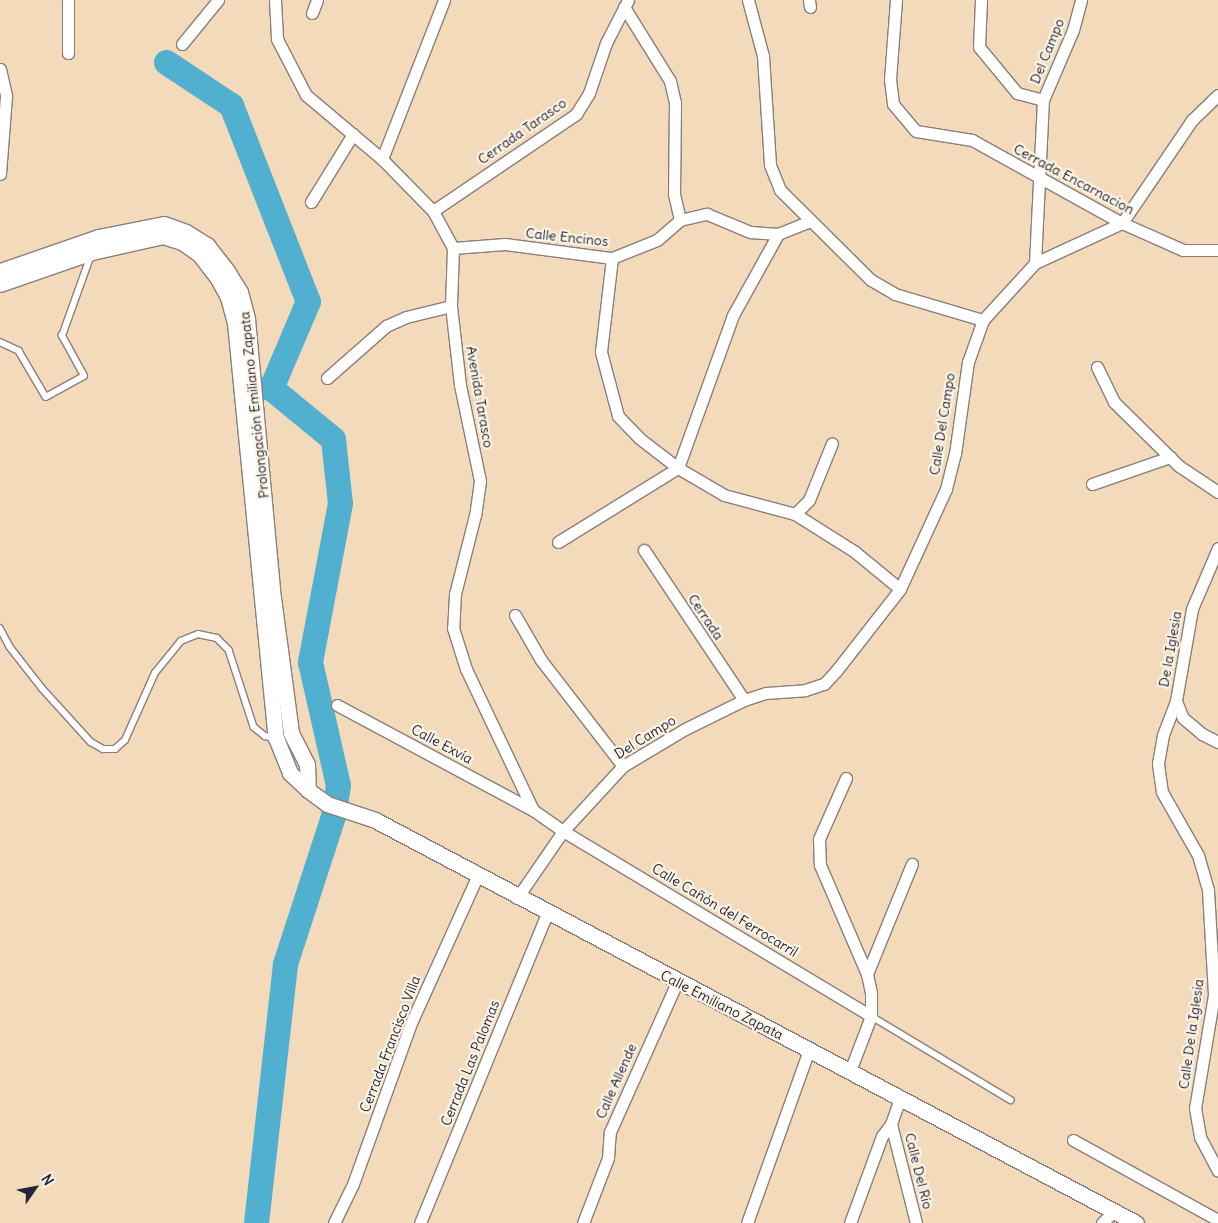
<!DOCTYPE html>
<html>
<head>
<meta charset="utf-8">
<style>
	body { margin:0 }
	#map { position:relative; width:1218px; height:1223px; overflow:hidden; background:#f2daba; font-family:Delius,sans-serif }
	div>[style] { position:absolute }
	.river>* { height:25px; margin:-12.5px; padding:0 12.5px; transform-origin:12.5px; border-radius:12.5px; background:#51b0cf }
	.roads { filter:drop-shadow(1px 0 #8a7e7a) drop-shadow(-1px 0 #8a7e7a) drop-shadow(0 1px #8a7e7a) drop-shadow(0 -1px #8a7e7a) }
	.lane>* { height:5.5px; margin:-2.75px; padding:0 2.75px; transform-origin:2.75px; border-radius:2.75px; background:#fff }
	.street>* { height:11px; margin:-5.5px; padding:0 5.5px; transform-origin:5.5px; border-radius:5.5px; background:#fff }
	.secondary>* { height:15px; margin:-7.5px; padding:0 7.5px; transform-origin:7.5px; border-radius:7.5px; background:#fff }
	span { translate:-50% -50%; white-space:nowrap; text-align:center; line-height:1.15; -webkit-text-stroke:4.5px #fcf5e5; paint-order:stroke }
	.street-label { font-size:14px; color:#22223b }
	.north { position:absolute; left:10px; top:1163px; width:50px; height:50px; -webkit-text-stroke:4px #fcf5e5; paint-order:stroke; rotate:57deg; font-size:14px; font-weight:700; line-height:20px; text-align:center; color:#22223b }
	.north::after { content:''; display:block; margin:auto; width:18px; height:22px; background:#22223b; clip-path:polygon(50% 0,100% 100%,50% 72%,0 100%) }
</style>
</head>
<body>
<div id="map">
	<div class="river">
		<div style="left:166px;top:62px;width:78px;rotate:33.5deg"></div>
		<div style="left:231px;top:105px;width:211px;rotate:68.6deg"></div>
		<div style="left:308px;top:301px;width:95px;rotate:113deg"></div>
		<div style="left:271px;top:388px;width:80px;rotate:39.4deg"></div>
		<div style="left:333px;top:439px;width:64px;rotate:83.8deg"></div>
		<div style="left:340px;top:503px;width:162px;rotate:100.7deg"></div>
		<div style="left:310px;top:662px;width:126px;rotate:77.2deg"></div>
		<div style="left:338px;top:785px;width:31px;rotate:99deg"></div>
		<div style="left:333px;top:816px;width:156px;rotate:108deg"></div>
		<div style="left:285px;top:964px;width:261px;rotate:96.4deg"></div>
	</div>
	<div class="roads">
		<div class="lane">
			<div style="left:0;top:342px;width:21px;rotate:25deg"></div>
			<div style="left:19px;top:351px;width:53px;rotate:59.6deg"></div>
			<div style="left:46px;top:397px;width:43px;rotate:-28.9deg"></div>
			<div style="left:84px;top:376px;width:46px;rotate:-118.8deg"></div>
			<div style="left:62px;top:336px;width:86px;rotate:-70.3deg"></div>
			<div style="left:0;top:628px;width:21px;rotate:62deg"></div>
			<div style="left:10px;top:647px;width:52px;rotate:52deg"></div>
			<div style="left:42px;top:688px;width:73px;rotate:47.8deg"></div>
			<div style="left:91px;top:742px;width:14px;rotate:30deg"></div>
			<div style="left:103px;top:749px;width:12px"></div>
			<div style="left:115px;top:749px;width:13px;rotate:-42deg"></div>
			<div style="left:125px;top:740px;width:73px;rotate:-65.9deg"></div>
			<div style="left:155px;top:673px;width:41px;rotate:-50.9deg"></div>
			<div style="left:181px;top:641px;width:18px;rotate:-22deg"></div>
			<div style="left:198px;top:634px;width:19px;rotate:12deg"></div>
			<div style="left:217px;top:638px;width:17px;rotate:45deg"></div>
			<div style="left:229px;top:650px;width:81px;rotate:72deg"></div>
			<div style="left:254px;top:727px;width:14px;rotate:39deg"></div>
			<div style="left:265px;top:736px;width:9px;rotate:13deg"></div>
			<div style="left:871px;top:1016px;width:163px;rotate:31deg"></div>
		</div>
		<div class="street">
			<div style="left:68px;top:0;width:53px;rotate:90deg"></div>
			<div style="left:275px;top:0;width:39px;rotate:87deg"></div>
			<div style="left:277px;top:39px;width:63px;rotate:62.6deg"></div>
			<div style="left:306px;top:95px;width:99px;rotate:40.1deg"></div>
			<div style="left:382px;top:159px;width:73px;rotate:45.6deg"></div>
			<div style="left:433px;top:211px;width:42px;rotate:61.6deg"></div>
			<div style="left:453px;top:248px;width:58px;rotate:92deg"></div>
			<div style="left:451px;top:306px;width:80px;rotate:83.5deg"></div>
			<div style="left:460px;top:385px;width:98px;rotate:78.2deg"></div>
			<div style="left:480px;top:481px;width:34px;rotate:98deg"></div>
			<div style="left:475px;top:515px;width:81px;rotate:104.2deg"></div>
			<div style="left:455px;top:594px;width:34px;rotate:93deg"></div>
			<div style="left:453px;top:628px;width:43px;rotate:72.4deg"></div>
			<div style="left:466px;top:669px;width:156px;rotate:64.6deg"></div>
			<div style="left:533px;top:810px;width:37px;rotate:35deg"></div>
			<div style="left:563px;top:831px;width:359px;rotate:31deg"></div>
			<div style="left:748px;top:0;width:58px;rotate:75deg"></div>
			<div style="left:763px;top:56px;width:109px;rotate:86.3deg"></div>
			<div style="left:770px;top:165px;width:27px;rotate:68deg"></div>
			<div style="left:780px;top:190px;width:128px;rotate:44.7deg"></div>
			<div style="left:871px;top:280px;width:28px;rotate:30deg"></div>
			<div style="left:895px;top:294px;width:92px;rotate:16.5deg"></div>
			<div style="left:809px;top:0;width:7px;rotate:82deg"></div>
			<div style="left:896px;top:0;width:79px;rotate:94.3deg"></div>
			<div style="left:890px;top:79px;width:25px;rotate:83deg"></div>
			<div style="left:893px;top:104px;width:35px;rotate:50deg"></div>
			<div style="left:916px;top:131px;width:57px;rotate:9.1deg"></div>
			<div style="left:972px;top:140px;width:171px;rotate:29deg"></div>
			<div style="left:1122px;top:223px;width:67px;rotate:23.9deg"></div>
			<div style="left:1183px;top:250px;width:35px"></div>
			<div style="left:981px;top:0;width:47px;rotate:92.4deg"></div>
			<div style="left:979px;top:47px;width:60px;rotate:50.4deg"></div>
			<div style="left:1017px;top:93px;width:27px;rotate:15deg"></div>
			<div style="left:624px;top:7px;width:87px;rotate:58.1deg"></div>
			<div style="left:670px;top:81px;width:22px;rotate:77deg"></div>
			<div style="left:675px;top:102px;width:92px;rotate:90.6deg"></div>
			<div style="left:674px;top:194px;width:27px;rotate:77deg"></div>
			<div style="left:312px;top:13px;width:14px;rotate:-69deg"></div>
			<div style="left:182px;top:44px;width:57px;rotate:-50.7deg"></div>
			<div style="left:0;top:69px;width:28px;rotate:77deg"></div>
			<div style="left:6px;top:96px;width:78px;rotate:94.4deg"></div>
			<div style="left:382px;top:159px;width:171px;rotate:-68.7deg"></div>
			<div style="left:311px;top:202px;width:80px;rotate:-58.3deg"></div>
			<div style="left:433px;top:211px;width:173px;rotate:-34.1deg"></div>
			<div style="left:576px;top:114px;width:25px;rotate:-58deg"></div>
			<div style="left:589px;top:93px;width:53px;rotate:-71.2deg"></div>
			<div style="left:606px;top:43px;width:48px;rotate:-62.9deg"></div>
			<div style="left:453px;top:248px;width:52px;rotate:-4.4deg"></div>
			<div style="left:505px;top:244px;width:108px;rotate:7.5deg"></div>
			<div style="left:612px;top:258px;width:48px;rotate:-21.8deg"></div>
			<div style="left:657px;top:240px;width:30px;rotate:-41deg"></div>
			<div style="left:680px;top:220px;width:28px;rotate:-13deg"></div>
			<div style="left:707px;top:214px;width:47px;rotate:22.7deg"></div>
			<div style="left:750px;top:232px;width:28px;rotate:4deg"></div>
			<div style="left:778px;top:234px;width:35px;rotate:-22deg"></div>
			<div style="left:612px;top:258px;width:95px;rotate:96.7deg"></div>
			<div style="left:601px;top:352px;width:66px;rotate:75.1deg"></div>
			<div style="left:618px;top:416px;width:30px;rotate:46deg"></div>
			<div style="left:639px;top:438px;width:49px;rotate:37.6deg"></div>
			<div style="left:678px;top:468px;width:53px;rotate:30.4deg"></div>
			<div style="left:724px;top:495px;width:73px;rotate:15deg"></div>
			<div style="left:795px;top:514px;width:71px;rotate:32.3deg"></div>
			<div style="left:855px;top:552px;width:58px;rotate:39.4deg"></div>
			<div style="left:1035px;top:263px;width:163px;rotate:-87.2deg"></div>
			<div style="left:1043px;top:100px;width:76px;rotate:-66.8deg"></div>
			<div style="left:1073px;top:30px;width:31px;rotate:-75deg"></div>
			<div style="left:1097px;top:367px;width:39px;rotate:64deg"></div>
			<div style="left:1114px;top:402px;width:91px;rotate:44.6deg"></div>
			<div style="left:1179px;top:466px;width:47px;rotate:33.7deg"></div>
			<div style="left:327px;top:378px;width:79px;rotate:-41.4deg"></div>
			<div style="left:386px;top:326px;width:22px;rotate:-24deg"></div>
			<div style="left:406px;top:317px;width:46px;rotate:-13.7deg"></div>
			<div style="left:1092px;top:484px;width:83px;rotate:-19.1deg"></div>
			<div style="left:795px;top:514px;width:20px;rotate:-45deg"></div>
			<div style="left:809px;top:500px;width:61px;rotate:-68deg"></div>
			<div style="left:558px;top:542px;width:141px;rotate:-31.7deg"></div>
			<div style="left:678px;top:468px;width:163px;rotate:-70.2deg"></div>
			<div style="left:733px;top:315px;width:93px;rotate:-60.9deg"></div>
			<div style="left:1218px;top:548px;width:66px;rotate:113.1deg"></div>
			<div style="left:1192px;top:609px;width:93px;rotate:99.9deg"></div>
			<div style="left:1176px;top:701px;width:36px;rotate:111deg"></div>
			<div style="left:1163px;top:735px;width:29px;rotate:100deg"></div>
			<div style="left:1158px;top:764px;width:28px;rotate:82deg"></div>
			<div style="left:1162px;top:792px;width:73px;rotate:60.3deg"></div>
			<div style="left:1198px;top:855px;width:36px;rotate:74deg"></div>
			<div style="left:1208px;top:890px;width:105px;rotate:86.7deg"></div>
			<div style="left:1214px;top:995px;width:115px;rotate:99.5deg"></div>
			<div style="left:1195px;top:1108px;width:29px;rotate:80deg"></div>
			<div style="left:1200px;top:1137px;width:38px;rotate:62deg"></div>
			<div style="left:644px;top:550px;width:180px;rotate:56.3deg"></div>
			<div style="left:515px;top:615px;width:52px;rotate:60deg"></div>
			<div style="left:541px;top:660px;width:134px;rotate:52.3deg"></div>
			<div style="left:1176px;top:701px;width:18px;rotate:68deg"></div>
			<div style="left:1183px;top:718px;width:25px;rotate:40deg"></div>
			<div style="left:1202px;top:734px;width:18px;rotate:27deg"></div>
			<div style="left:337px;top:705px;width:222px;rotate:28.2deg"></div>
			<div style="left:846px;top:778px;width:67px;rotate:113.9deg"></div>
			<div style="left:819px;top:839px;width:26px;rotate:88deg"></div>
			<div style="left:820px;top:865px;width:119px;rotate:66.7deg"></div>
			<div style="left:867px;top:974px;width:19px;rotate:78deg"></div>
			<div style="left:871px;top:993px;width:23px;rotate:90deg"></div>
			<div style="left:871px;top:1016px;width:59px;rotate:110.9deg"></div>
			<div style="left:517px;top:898px;width:81px;rotate:-55.5deg"></div>
			<div style="left:563px;top:831px;width:88px;rotate:-47.3deg"></div>
			<div style="left:623px;top:766px;width:72px;rotate:-30.8deg"></div>
			<div style="left:685px;top:729px;width:66px;rotate:-26.2deg"></div>
			<div style="left:744px;top:700px;width:23px;rotate:-18deg"></div>
			<div style="left:766px;top:693px;width:39px;rotate:-4deg"></div>
			<div style="left:805px;top:690px;width:20px;rotate:-18deg"></div>
			<div style="left:824px;top:684px;width:18px;rotate:-47deg"></div>
			<div style="left:836px;top:671px;width:104px;rotate:-52deg"></div>
			<div style="left:900px;top:589px;width:110px;rotate:-65.3deg"></div>
			<div style="left:946px;top:489px;width:36px;rotate:-76deg"></div>
			<div style="left:955px;top:454px;width:93px;rotate:-82deg"></div>
			<div style="left:968px;top:362px;width:45px;rotate:-70.3deg"></div>
			<div style="left:983px;top:320px;width:77px;rotate:-47.6deg"></div>
			<div style="left:1035px;top:263px;width:96px;rotate:-24.7deg"></div>
			<div style="left:1122px;top:223px;width:125px;rotate:-55.8deg"></div>
			<div style="left:1192px;top:120px;width:36px;rotate:-44deg"></div>
			<div style="left:867px;top:974px;width:119px;rotate:-67.8deg"></div>
			<div style="left:900px;top:1098px;width:28px;rotate:109deg"></div>
			<div style="left:891px;top:1124px;width:102px;rotate:75.8deg"></div>
			<div style="left:1073px;top:1140px;width:166px;rotate:28.9deg"></div>
			<div style="left:334px;top:1223px;width:43px;rotate:-64deg"></div>
			<div style="left:353px;top:1184px;width:171px;rotate:-70.2deg"></div>
			<div style="left:411px;top:1023px;width:160px;rotate:-65.7deg"></div>
			<div style="left:420px;top:1223px;width:335px;rotate:-67.7deg"></div>
			<div style="left:583px;top:1223px;width:70px;rotate:-69deg"></div>
			<div style="left:608px;top:1158px;width:26px;rotate:-86deg"></div>
			<div style="left:610px;top:1132px;width:164px;rotate:-65.9deg"></div>
			<div style="left:747px;top:1223px;width:184px;rotate:-70.3deg"></div>
			<div style="left:850px;top:1223px;width:93px;rotate:-69.8deg"></div>
			<div style="left:882px;top:1136px;width:15px;rotate:-53deg"></div>
			<div style="left:1102px;top:1223px;width:16px;rotate:-45deg"></div>
		</div>
		<div class="secondary">
			<div style="left:0;top:271px;width:104px;rotate:-19.1deg"></div>
			<div style="left:98px;top:237px;width:67px;rotate:-11.1deg"></div>
			<div style="left:164px;top:224px;width:23px;rotate:20deg"></div>
			<div style="left:186px;top:232px;width:25px;rotate:32deg"></div>
			<div style="left:207px;top:245px;width:33px;rotate:52deg"></div>
			<div style="left:227px;top:271px;width:25px;rotate:58deg"></div>
			<div style="left:240px;top:292px;width:28px;rotate:75deg"></div>
			<div style="left:247px;top:319px;width:272px;rotate:84.7deg"></div>
			<div style="left:272px;top:590px;width:144px;rotate:82.4deg"></div>
			<div style="left:291px;top:733px;width:35px;rotate:63deg"></div>
			<div style="left:307px;top:764px;width:26px;rotate:88deg"></div>
			<div style="left:0;top:284px;width:97px;rotate:-19.2deg"></div>
			<div style="left:92px;top:252px;width:73px;rotate:-12.7deg"></div>
			<div style="left:163px;top:236px;width:20px;rotate:18deg"></div>
			<div style="left:182px;top:242px;width:21px;rotate:35deg"></div>
			<div style="left:199px;top:254px;width:29px;rotate:52deg"></div>
			<div style="left:217px;top:277px;width:23px;rotate:61deg"></div>
			<div style="left:228px;top:297px;width:27px;rotate:75deg"></div>
			<div style="left:235px;top:323px;width:417px;rotate:84.4deg"></div>
			<div style="left:276px;top:738px;width:38px;rotate:68deg"></div>
			<div style="left:290px;top:773px;width:25px;rotate:43deg"></div>
			<div style="left:308px;top:790px;width:24px;rotate:36deg"></div>
			<div style="left:327px;top:804px;width:51px;rotate:18.4deg"></div>
			<div style="left:375px;top:820px;width:861px;rotate:27.9deg"></div>
		</div>
	</div>
	<div class="street-label">
		<span style="left:1047px;top:51px;rotate:-68deg">Del Campo</span>
		<span style="left:522px;top:131px;rotate:-35deg">Cerrada Tarasco</span>
		<span style="left:1074px;top:179px;rotate:28deg">Cerrada Encarnacion</span>
		<span style="left:567px;top:237px;rotate:6deg">Calle Encinos</span>
		<span style="left:480px;top:397px;rotate:80deg">Avenida Tarasco</span>
		<span style="left:254px;top:405px;rotate:-96deg">Prolongación Emiliano Zapata</span>
		<span style="left:942px;top:424px;rotate:-81deg">Calle Del Campo</span>
		<span style="left:706px;top:617px;rotate:56deg">Cerrada</span>
		<span style="left:1170px;top:649px;rotate:-80deg">De la Iglesia</span>
		<span style="left:645px;top:737px;rotate:-32deg">Del Campo</span>
		<span style="left:442px;top:744px;rotate:28deg">Calle Exvía</span>
		<span style="left:725px;top:910px;rotate:31deg">Calle Cañón del Ferrocarril</span>
		<span style="left:722px;top:1005px;rotate:27deg">Calle Emiliano Zapata</span>
		<span style="left:1191px;top:1034px;rotate:-82deg">Calle De la Iglesia</span>
		<span style="left:390px;top:1044px;rotate:-69deg">Cerrada Francisco Villa</span>
		<span style="left:470px;top:1063px;rotate:-68deg">Cerrada Las Palomas</span>
		<span style="left:616px;top:1081px;rotate:-66deg">Calle Allende</span>
		<span style="left:919px;top:1171px;rotate:76deg">Calle Del Río</span>
	</div>
	<div class="north">N</div>
</div>
</body>
</html>
